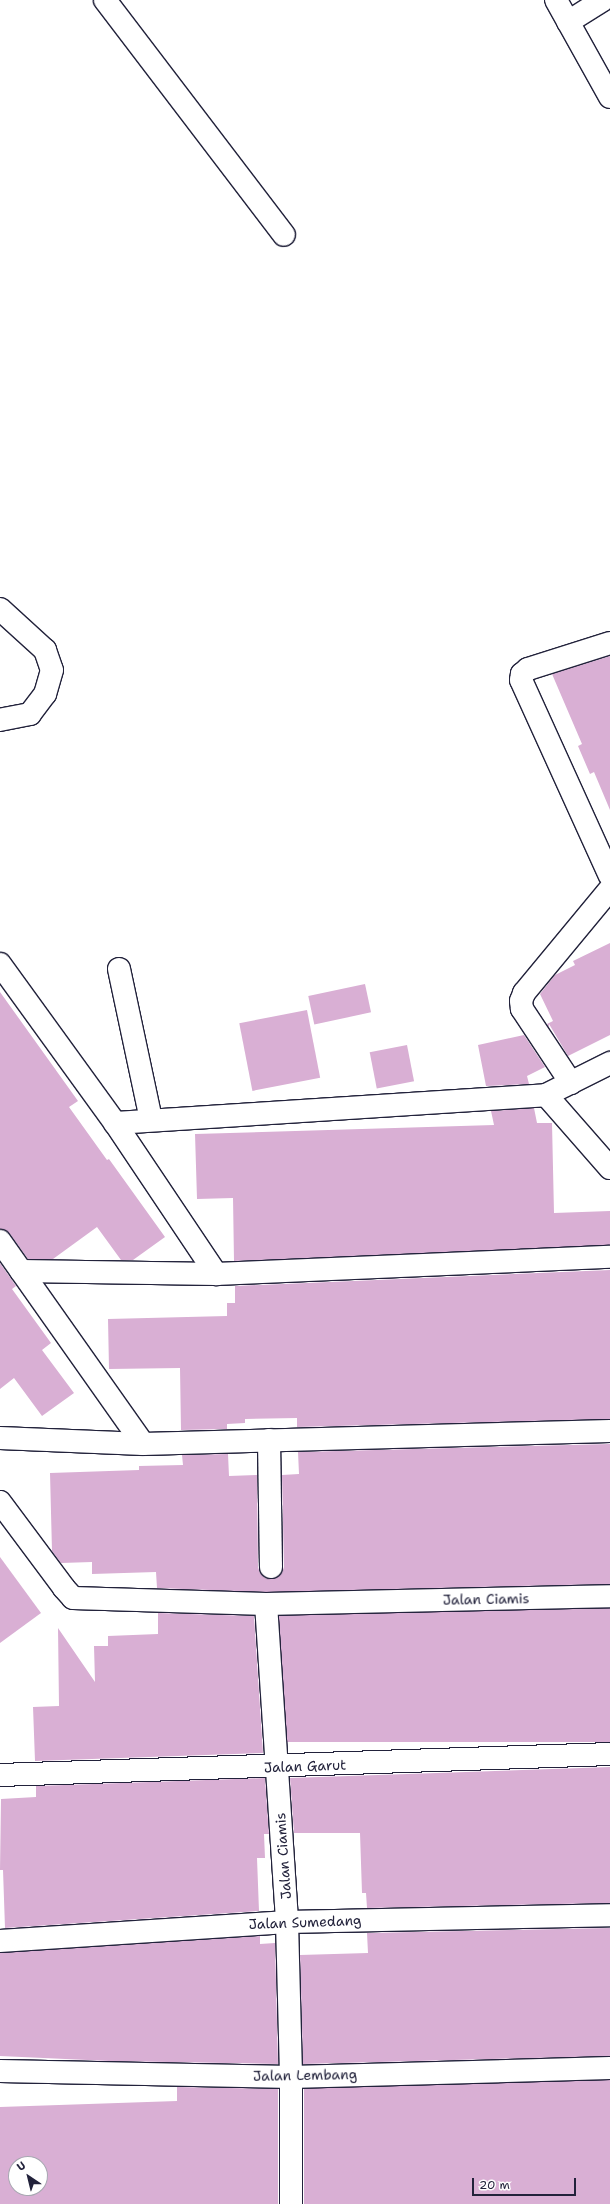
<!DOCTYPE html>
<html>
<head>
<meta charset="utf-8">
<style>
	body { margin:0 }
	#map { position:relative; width:610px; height:2204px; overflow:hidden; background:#fff; font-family:"Shantell Sans",sans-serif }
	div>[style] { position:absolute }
	.building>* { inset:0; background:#d9afd4; transform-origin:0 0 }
	.roads { filter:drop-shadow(1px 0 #22223b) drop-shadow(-1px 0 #22223b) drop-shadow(0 1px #22223b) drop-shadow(0 -1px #22223b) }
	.minor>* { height:22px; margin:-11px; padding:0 11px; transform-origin:11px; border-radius:11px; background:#fff }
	span { translate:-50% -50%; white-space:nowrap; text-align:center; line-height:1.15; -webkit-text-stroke:3.5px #fff; paint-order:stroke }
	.street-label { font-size:14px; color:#22223b }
	.north { position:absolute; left:8px; top:2156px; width:40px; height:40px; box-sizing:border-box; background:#fff; border:1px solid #a7a7b1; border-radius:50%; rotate:325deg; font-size:11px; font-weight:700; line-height:16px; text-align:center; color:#22223b }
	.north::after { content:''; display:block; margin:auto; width:14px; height:18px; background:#22223b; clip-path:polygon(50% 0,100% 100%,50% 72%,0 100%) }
	.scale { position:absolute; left:472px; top:2178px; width:104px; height:18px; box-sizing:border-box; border:2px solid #22223b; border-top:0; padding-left:5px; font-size:12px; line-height:14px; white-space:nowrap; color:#22223b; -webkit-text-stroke:3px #fff; paint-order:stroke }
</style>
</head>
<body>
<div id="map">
	<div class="building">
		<div style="clip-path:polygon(610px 656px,610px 810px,594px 772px,590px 774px,578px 746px,582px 744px,552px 674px)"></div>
		<div style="clip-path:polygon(610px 943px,610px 1035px,568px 1056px,549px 1024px,549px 1028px,547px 1024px,553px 1021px,540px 994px,555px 975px,575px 965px,573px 961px)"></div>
		<div style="left:365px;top:984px;width:29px;height:58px;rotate:78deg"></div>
		<div style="clip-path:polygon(0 992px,78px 1101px,69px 1107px,107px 1160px,109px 1159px,165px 1237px,133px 1260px,121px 1260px,97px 1227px,53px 1259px,28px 1259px,10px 1234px,0 1229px)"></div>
		<div style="left:307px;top:1010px;width:69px;height:69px;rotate:79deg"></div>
		<div style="clip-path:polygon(524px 1035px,545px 1067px,527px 1076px,529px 1084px,486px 1086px,478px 1045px)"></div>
		<div style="left:407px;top:1045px;width:37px;height:38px;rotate:79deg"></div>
		<div style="clip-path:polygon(534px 1108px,537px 1123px,552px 1123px,554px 1213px,610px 1211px,610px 1245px,234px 1261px,233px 1198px,197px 1199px,195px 1134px,494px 1125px,491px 1111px)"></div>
		<div style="clip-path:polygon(0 1263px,16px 1286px,12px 1289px,51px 1343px,42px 1350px,74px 1393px,42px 1416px,14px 1378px,0 1389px)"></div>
		<div style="clip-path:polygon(610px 1270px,610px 1419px,297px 1427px,297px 1418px,245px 1419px,245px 1423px,227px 1424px,227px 1429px,181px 1430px,180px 1368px,109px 1369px,108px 1319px,227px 1316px,227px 1303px,235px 1303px,235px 1286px)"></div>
		<div style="clip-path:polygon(610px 1444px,610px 1584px,266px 1592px,157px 1588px,156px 1572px,92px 1574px,92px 1562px,61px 1563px,52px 1551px,50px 1473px,139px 1470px,139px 1466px,183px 1465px,182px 1455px,228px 1454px,229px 1476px,257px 1475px,258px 1567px,260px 1573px,265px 1578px,272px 1579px,282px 1573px,284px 1567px,282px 1475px,299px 1474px,298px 1452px)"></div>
		<div style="clip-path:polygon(0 1557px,41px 1613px,0 1643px)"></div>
		<div style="left:610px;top:1608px;width:134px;height:331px;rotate:90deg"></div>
		<div style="clip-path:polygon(158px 1613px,254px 1616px,263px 1753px,35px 1761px,33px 1707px,59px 1706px,58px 1628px,95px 1682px,94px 1646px,108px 1646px,108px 1636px,158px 1634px)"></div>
		<div style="clip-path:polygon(610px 1767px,610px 1903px,367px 1908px,366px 1893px,362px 1893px,360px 1833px,294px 1833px,290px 1778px)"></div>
		<div style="clip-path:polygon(265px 1778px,269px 1834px,264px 1834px,265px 1858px,257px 1858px,259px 1911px,5px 1928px,3px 1870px,0 1870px,1px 1799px,36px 1797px,36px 1786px)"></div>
		<div style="clip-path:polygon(610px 1928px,610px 2056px,303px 2064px,300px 1955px,368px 1953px,367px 1933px)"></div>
		<div style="clip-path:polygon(260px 1936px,260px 1944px,275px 1943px,278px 2064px,109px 2061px,0 2056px,0 1953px)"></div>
		<div style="left:610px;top:2080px;width:124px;height:306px;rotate:90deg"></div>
		<div style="clip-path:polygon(evenodd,177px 2087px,278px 2089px,278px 2204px,0 2204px,0 2107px,177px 2101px,177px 2087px,16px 2164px,40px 2164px,40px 2188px,16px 2188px,16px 2164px)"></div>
	</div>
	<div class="roads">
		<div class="minor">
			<div style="left:105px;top:0;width:295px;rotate:52.7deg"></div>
			<div style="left:556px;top:0;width:111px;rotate:60.9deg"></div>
			<div style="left:568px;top:22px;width:41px;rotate:-32.2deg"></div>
			<div style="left:0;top:609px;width:61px;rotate:42.3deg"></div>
			<div style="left:45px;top:650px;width:21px;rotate:71deg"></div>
			<div style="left:52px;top:670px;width:25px;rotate:106deg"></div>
			<div style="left:45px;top:694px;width:25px;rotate:127deg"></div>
			<div style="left:30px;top:714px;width:31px;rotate:169deg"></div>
			<div style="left:610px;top:643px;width:86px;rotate:162.4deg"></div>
			<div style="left:528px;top:669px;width:8px;rotate:140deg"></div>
			<div style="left:522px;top:674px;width:6px;rotate:99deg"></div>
			<div style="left:521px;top:680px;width:215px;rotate:65.6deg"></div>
			<div style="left:0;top:964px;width:196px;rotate:54.1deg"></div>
			<div style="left:115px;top:1123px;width:182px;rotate:56.2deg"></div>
			<div style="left:119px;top:969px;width:154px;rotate:78deg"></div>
			<div style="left:571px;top:1083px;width:89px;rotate:-123.5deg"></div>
			<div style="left:522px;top:1009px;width:8px;rotate:-97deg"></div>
			<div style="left:521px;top:1001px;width:9px;rotate:-69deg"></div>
			<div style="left:524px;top:993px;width:135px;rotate:-50.4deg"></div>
			<div style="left:546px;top:1095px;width:97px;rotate:48.8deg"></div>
			<div style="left:115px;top:1123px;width:432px;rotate:-3.7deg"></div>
			<div style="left:546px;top:1095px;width:72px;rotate:-26.6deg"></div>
			<div style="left:0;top:1241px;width:248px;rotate:54.8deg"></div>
			<div style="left:143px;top:1444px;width:467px;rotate:-1.6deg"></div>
			<div style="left:21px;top:1271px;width:195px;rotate:0.9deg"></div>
			<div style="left:216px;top:1274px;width:394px;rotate:-2.5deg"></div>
			<div style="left:0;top:1438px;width:143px;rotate:2.4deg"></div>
			<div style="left:269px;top:1440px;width:127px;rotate:89.1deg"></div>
			<div style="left:0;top:1502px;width:107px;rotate:53.3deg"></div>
			<div style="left:64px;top:1588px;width:13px;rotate:48deg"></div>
			<div style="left:73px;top:1598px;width:193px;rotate:1.8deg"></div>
			<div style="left:266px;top:1604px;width:344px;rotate:-1.3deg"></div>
			<div style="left:266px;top:1604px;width:319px;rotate:86.2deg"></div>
			<div style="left:287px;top:1922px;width:155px;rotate:88.5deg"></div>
			<div style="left:291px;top:2077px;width:127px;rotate:90deg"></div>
			<div style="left:0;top:1775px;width:610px;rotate:-1.97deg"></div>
			<div style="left:0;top:1941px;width:288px;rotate:-3.8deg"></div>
			<div style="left:287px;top:1922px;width:323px;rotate:-1.2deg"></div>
			<div style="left:0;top:2071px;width:291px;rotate:1.2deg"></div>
			<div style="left:291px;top:2077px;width:319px;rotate:-1.6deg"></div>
		</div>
	</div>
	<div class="street-label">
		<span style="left:486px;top:1599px;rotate:-1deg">Jalan Ciamis</span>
		<span style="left:305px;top:1766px;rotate:-2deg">Jalan Garut</span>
		<span style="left:283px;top:1856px;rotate:-94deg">Jalan Ciamis</span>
		<span style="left:305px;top:1922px;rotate:-2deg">Jalan Sumedang</span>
		<span style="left:305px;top:2075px;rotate:-1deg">Jalan Lembang</span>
	</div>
	<div class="north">U</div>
	<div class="scale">20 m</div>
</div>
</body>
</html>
